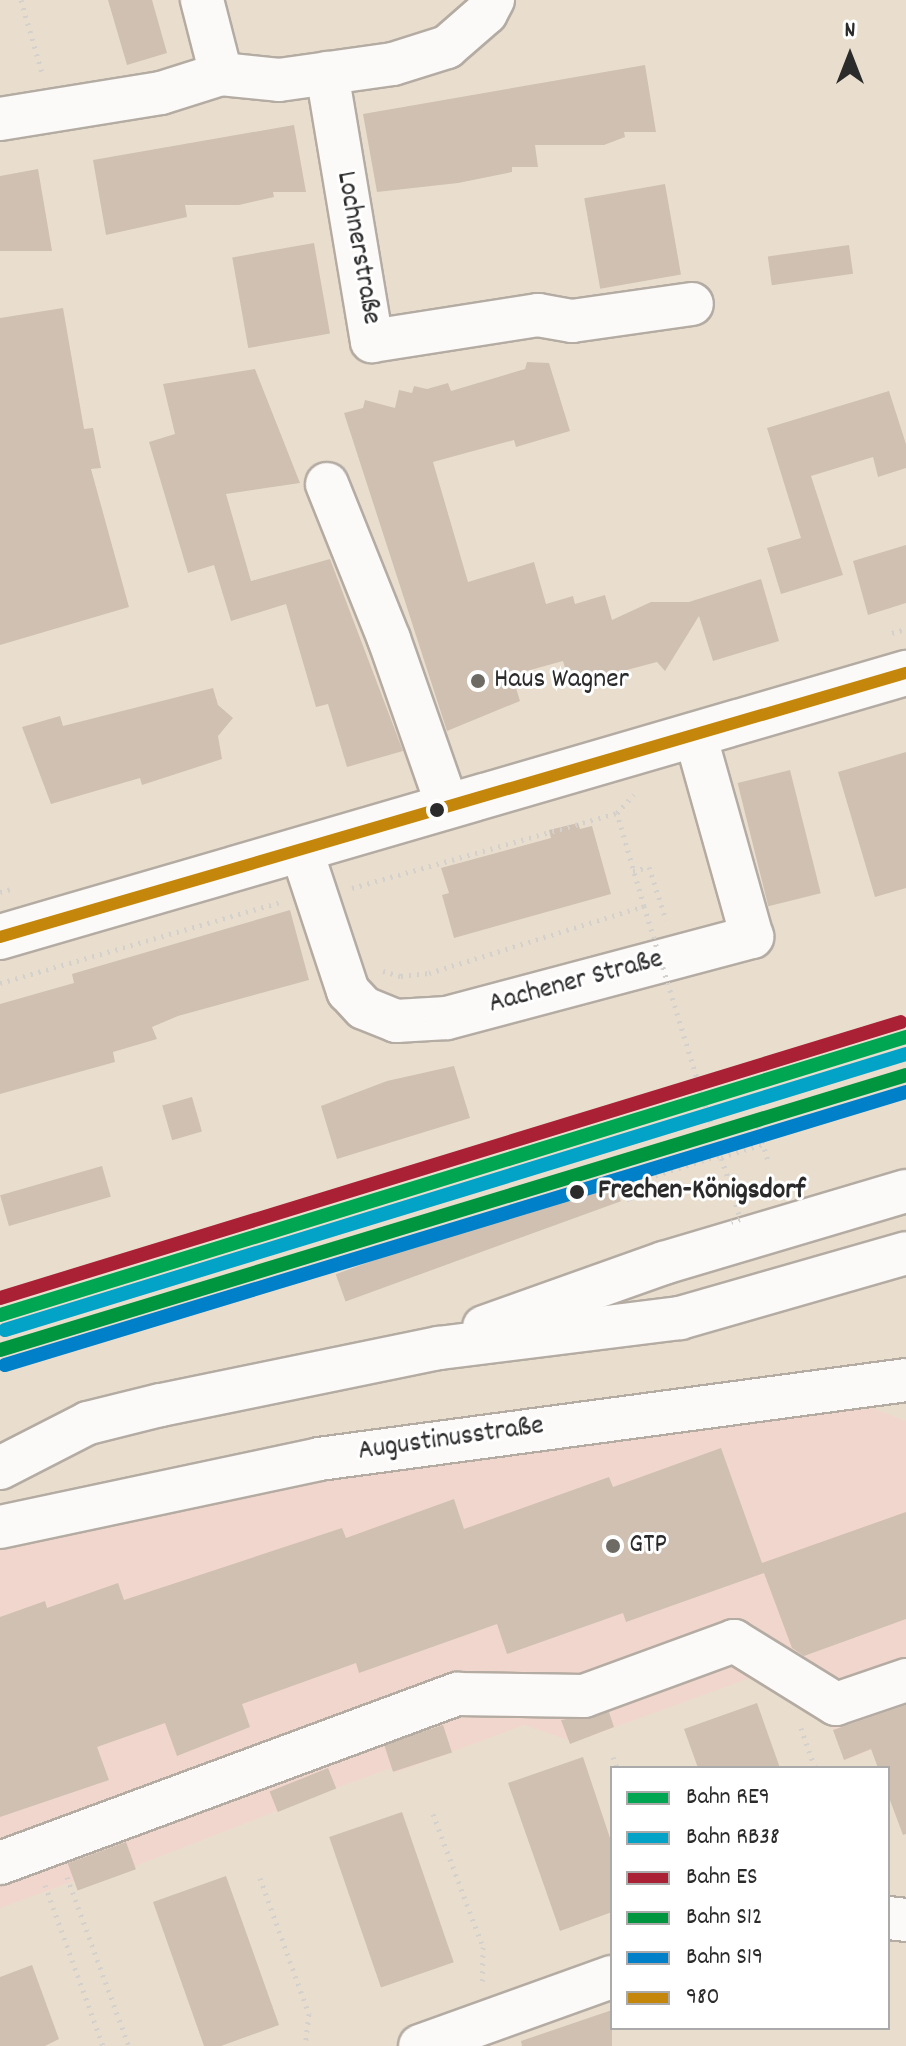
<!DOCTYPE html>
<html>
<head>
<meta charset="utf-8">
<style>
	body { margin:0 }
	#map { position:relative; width:906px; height:2046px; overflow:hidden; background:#e9dece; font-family:Dekko,sans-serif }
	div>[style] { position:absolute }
	.built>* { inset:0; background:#f1d6cd }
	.building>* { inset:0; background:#cfc0b1; transform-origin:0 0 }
	.path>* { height:5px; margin-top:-2.5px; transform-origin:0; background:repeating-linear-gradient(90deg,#d4d0cc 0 2px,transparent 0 8px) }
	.roads { filter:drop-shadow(2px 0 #b4aca3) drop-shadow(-2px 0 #b4aca3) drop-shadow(0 2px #b4aca3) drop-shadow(0 -2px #b4aca3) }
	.minor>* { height:42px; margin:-21px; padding:0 21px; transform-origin:21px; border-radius:21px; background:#fcfaf8 }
	.major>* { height:44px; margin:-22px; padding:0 22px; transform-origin:22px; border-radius:22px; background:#fcfaf8 }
	.path-bridge>* { height:5px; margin-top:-2.5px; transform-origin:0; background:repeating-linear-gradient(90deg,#d4d0cc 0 2px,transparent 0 8px) }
	.bus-1>* { height:12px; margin:-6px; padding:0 6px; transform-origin:6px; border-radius:6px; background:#c4870b }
	.rail-1>* { height:14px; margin:-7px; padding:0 7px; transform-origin:7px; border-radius:7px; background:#00a651 }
	.rail-2>* { height:14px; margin:-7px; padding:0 7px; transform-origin:7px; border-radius:7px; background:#02a3c6 }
	.rail-3>* { height:14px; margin:-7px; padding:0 7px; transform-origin:7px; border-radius:7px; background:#aa2135 }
	.rail-4>* { height:14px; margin:-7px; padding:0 7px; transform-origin:7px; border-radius:7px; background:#009640 }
	.rail-5>* { height:14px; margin:-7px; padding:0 7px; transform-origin:7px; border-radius:7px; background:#0080c8 }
	.dots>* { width:22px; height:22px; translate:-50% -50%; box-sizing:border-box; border:4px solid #fff; border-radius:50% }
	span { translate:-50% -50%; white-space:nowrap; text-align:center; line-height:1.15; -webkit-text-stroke:6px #fff; paint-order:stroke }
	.street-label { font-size:28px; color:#2b2b2b }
	.poi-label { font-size:28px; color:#2b2b2b }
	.left { translate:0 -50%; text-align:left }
	.stop-label { font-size:28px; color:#2b2b2b; font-weight:700 }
	.legend { position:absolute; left:610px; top:1766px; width:280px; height:264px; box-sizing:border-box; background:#fff; border:2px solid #aaa; margin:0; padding:10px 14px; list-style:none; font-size:24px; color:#2b2b2b }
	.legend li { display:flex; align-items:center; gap:16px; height:40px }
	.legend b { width:40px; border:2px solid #aaa }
	.north { position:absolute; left:810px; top:16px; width:80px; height:80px; -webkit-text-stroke:6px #fff; paint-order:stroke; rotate:0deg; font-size:22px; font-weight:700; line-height:32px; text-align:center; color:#2b2b2b }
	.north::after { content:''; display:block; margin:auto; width:28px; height:36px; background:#2b2b2b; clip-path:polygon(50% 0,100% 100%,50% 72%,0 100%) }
</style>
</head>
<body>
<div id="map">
	<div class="built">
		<div style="clip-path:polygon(864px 1405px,906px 1421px,906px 1737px,844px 1760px,832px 1727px,753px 1677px,574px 1742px,524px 1725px,395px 1773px,392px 1768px,336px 1788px,92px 1883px,77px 1888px,74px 1881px,0 1908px,0 1548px,89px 1522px,449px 1455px)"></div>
	</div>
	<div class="building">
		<div style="clip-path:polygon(108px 0,152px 0,167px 53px,127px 65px)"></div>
		<div style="clip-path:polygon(645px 65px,656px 132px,624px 132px,625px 137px,604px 145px,535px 145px,538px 167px,512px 167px,512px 172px,458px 183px,377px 192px,363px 114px)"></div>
		<div style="clip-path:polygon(294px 125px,306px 192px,273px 192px,274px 197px,239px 205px,185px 205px,187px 217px,106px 235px,93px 160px)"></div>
		<div style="clip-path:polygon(38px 169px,52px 251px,0 251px,0 176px)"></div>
		<div style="left:665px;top:184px;width:92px;height:82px;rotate:80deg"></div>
		<div style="left:314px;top:243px;width:92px;height:83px;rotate:80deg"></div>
		<div style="left:849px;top:245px;width:29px;height:82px;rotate:82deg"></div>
		<div style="clip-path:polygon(63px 308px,84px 429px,93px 428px,101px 468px,91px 469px,129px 607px,0 645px,0 318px)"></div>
		<div style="clip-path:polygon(527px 362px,549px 363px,570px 431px,516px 447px,514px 440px,433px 462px,468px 582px,534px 562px,546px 604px,573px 596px,575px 604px,605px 595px,612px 620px,651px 602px,689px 602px,761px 579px,779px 641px,713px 661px,699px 616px,665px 671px,657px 662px,570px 685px,563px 661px,512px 675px,520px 701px,447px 731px,344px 413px,363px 408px,365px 400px,395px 408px,399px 390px,412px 393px,414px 386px,427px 389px,448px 383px,451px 391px,525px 369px)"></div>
		<div style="clip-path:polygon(255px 369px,300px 483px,226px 494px,251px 581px,330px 559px,403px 751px,347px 767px,328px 704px,316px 707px,286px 604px,231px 621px,214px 565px,188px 573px,149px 442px,175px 434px,163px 384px)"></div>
		<div style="clip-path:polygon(889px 391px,906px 444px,906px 468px,878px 477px,873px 457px,811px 476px,843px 575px,781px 594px,767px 548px,801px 538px,767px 428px)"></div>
		<div style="clip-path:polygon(906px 545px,906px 603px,868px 615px,853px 561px)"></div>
		<div style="clip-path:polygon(213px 688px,218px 705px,233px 718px,218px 736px,222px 759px,142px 785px,140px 778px,51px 804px,22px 727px,60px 716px,63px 726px)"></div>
		<div style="clip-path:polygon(906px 752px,906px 888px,875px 897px,838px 772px)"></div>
		<div style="left:790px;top:770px;width:127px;height:54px;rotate:76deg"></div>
		<div style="clip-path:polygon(578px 823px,580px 829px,592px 826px,611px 894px,454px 938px,442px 895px,449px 893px,441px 868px,551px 838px,549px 830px)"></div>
		<div style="clip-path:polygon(290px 910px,309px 980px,178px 1016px,152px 1027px,157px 1039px,113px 1052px,115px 1062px,0 1094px,0 1004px,74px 983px,72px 974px)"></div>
		<div style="clip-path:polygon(454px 1066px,470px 1118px,337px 1159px,321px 1106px,387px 1081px)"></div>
		<div style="left:192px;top:1097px;width:36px;height:31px;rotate:74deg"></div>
		<div style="left:102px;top:1166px;width:32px;height:106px;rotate:74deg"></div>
		<div style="left:611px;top:1174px;width:29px;height:293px;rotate:70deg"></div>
		<div style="clip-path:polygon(721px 1448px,762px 1563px,906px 1512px,906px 1619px,804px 1656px,792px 1648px,764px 1573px,626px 1622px,623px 1613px,507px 1654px,497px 1624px,359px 1673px,356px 1663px,242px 1704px,250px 1727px,177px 1756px,165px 1723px,97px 1747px,109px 1780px,0 1817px,0 1617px,45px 1601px,47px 1608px,118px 1583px,124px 1600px,342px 1528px,346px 1538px,454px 1499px,464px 1529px,609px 1477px,613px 1487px)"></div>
		<div style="clip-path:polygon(757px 1703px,780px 1768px,698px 1768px,684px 1729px)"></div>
		<div style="clip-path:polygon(906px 1705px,906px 1834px,903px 1835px,888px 1795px,888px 1768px,878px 1768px,871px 1749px,844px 1760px,833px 1730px)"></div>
		<div style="clip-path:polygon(609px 1712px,614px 1727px,570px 1744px,561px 1720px)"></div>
		<div style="left:443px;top:1725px;width:29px;height:62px;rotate:72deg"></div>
		<div style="clip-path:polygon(583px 1757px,612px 1844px,612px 1912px,560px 1931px,508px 1783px)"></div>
		<div style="left:328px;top:1768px;width:22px;height:63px;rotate:68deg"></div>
		<div style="left:402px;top:1812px;width:159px;height:77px;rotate:71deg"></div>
		<div style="left:126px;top:1842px;width:29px;height:62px;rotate:70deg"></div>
		<div style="clip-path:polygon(226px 1876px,279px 2025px,221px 2046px,204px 2046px,153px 1902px)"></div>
		<div style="clip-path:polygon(32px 1965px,59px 2039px,45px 2046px,0 2046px,0 1977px)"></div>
		<div style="clip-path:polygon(612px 2010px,612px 2046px,522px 2046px,521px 2041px)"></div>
	</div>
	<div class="path">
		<div style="left:21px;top:0;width:79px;rotate:73.9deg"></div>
		<div style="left:892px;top:633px;width:15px;rotate:-16deg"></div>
		<div style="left:633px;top:871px;width:16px;rotate:-14deg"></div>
		<div style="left:649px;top:867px;width:56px;rotate:72.2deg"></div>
		<div style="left:352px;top:888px;width:275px;rotate:-15.8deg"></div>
		<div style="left:617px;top:813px;width:25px;rotate:-48deg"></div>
		<div style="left:0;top:892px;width:15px;rotate:-16deg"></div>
		<div style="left:383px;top:971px;width:19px;rotate:16deg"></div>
		<div style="left:401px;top:976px;width:28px;rotate:-6deg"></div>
		<div style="left:429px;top:973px;width:225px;rotate:-17.3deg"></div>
		<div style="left:644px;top:906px;width:97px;rotate:-106.2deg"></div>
		<div style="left:0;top:983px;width:291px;rotate:-16.1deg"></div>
		<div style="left:758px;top:1126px;width:35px;rotate:74deg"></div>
		<div style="left:721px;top:1157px;width:44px;rotate:-17.2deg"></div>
		<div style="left:630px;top:1201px;width:17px;rotate:-107deg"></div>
		<div style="left:625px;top:1185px;width:100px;rotate:-17.5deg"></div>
		<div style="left:801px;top:1728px;width:42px;rotate:70.7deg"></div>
		<div style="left:613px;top:1757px;width:12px;rotate:70deg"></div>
		<div style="left:433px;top:1814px;width:142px;rotate:69.4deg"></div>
		<div style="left:483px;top:1947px;width:39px;rotate:91deg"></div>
		<div style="left:67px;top:1877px;width:180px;rotate:69.9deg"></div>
		<div style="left:260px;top:1878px;width:145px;rotate:70.2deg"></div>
		<div style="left:309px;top:2014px;width:32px;rotate:97deg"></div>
		<div style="left:45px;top:1885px;width:171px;rotate:70.2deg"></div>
	</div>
	<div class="roads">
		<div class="minor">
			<div style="left:202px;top:0;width:76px;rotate:75.6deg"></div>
			<div style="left:327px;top:73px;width:272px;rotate:80.5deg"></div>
			<div style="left:372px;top:341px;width:168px;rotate:-8.9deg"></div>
			<div style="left:538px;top:315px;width:35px;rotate:10deg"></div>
			<div style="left:572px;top:321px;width:121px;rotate:-8.1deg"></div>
			<div style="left:0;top:119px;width:163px;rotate:-9.2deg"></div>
			<div style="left:161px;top:93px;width:63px;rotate:-17.6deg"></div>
			<div style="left:221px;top:74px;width:58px;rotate:5.9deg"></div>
			<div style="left:279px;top:80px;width:115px;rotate:-8deg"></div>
			<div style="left:393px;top:64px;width:57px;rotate:-17.5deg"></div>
			<div style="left:447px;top:47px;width:52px;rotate:-41.1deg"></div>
			<div style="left:486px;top:13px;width:15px;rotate:-62deg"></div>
			<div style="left:327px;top:484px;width:167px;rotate:68.2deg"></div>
			<div style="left:389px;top:639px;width:176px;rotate:70.7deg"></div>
			<div style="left:301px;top:849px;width:150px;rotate:71.7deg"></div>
			<div style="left:348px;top:991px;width:23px;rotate:47deg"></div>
			<div style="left:364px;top:1008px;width:35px;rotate:22deg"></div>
			<div style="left:396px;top:1021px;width:51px;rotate:-3.4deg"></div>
			<div style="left:447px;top:1018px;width:316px;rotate:-14.9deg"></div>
			<div style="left:752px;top:937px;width:211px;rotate:-105.7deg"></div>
			<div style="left:484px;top:1327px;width:191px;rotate:-19.6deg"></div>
			<div style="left:664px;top:1263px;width:252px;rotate:-16.6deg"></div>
			<div style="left:0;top:1468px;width:99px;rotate:-27.1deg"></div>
			<div style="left:88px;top:1423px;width:75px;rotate:-13.9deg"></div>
			<div style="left:161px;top:1405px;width:284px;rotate:-11.6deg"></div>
			<div style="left:439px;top:1348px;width:243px;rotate:-7.1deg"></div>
			<div style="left:680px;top:1318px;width:235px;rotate:-16deg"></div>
			<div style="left:0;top:1527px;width:326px;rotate:-12deg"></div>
			<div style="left:319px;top:1459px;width:592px;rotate:-7.66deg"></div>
			<div style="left:0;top:1863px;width:488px;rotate:-20.3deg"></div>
			<div style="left:458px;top:1694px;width:126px;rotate:0.9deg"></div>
			<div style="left:584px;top:1696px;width:160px;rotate:-20.1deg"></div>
			<div style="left:734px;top:1641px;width:120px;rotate:31.7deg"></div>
			<div style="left:836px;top:1704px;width:74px;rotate:-18.9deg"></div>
			<div style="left:888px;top:1918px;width:18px;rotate:6deg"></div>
			<div style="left:420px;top:2046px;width:204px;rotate:-19.8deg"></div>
		</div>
		<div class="major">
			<div style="left:0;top:937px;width:944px;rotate:-16.25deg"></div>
		</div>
	</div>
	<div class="path-bridge">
		<div style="left:644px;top:906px;width:327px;rotate:72.9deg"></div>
		<div style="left:740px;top:1219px;width:9px;rotate:162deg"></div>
	</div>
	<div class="bus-1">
		<div style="left:0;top:937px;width:944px;rotate:-16.25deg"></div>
	</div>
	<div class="rail-1">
		<div style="left:0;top:1315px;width:948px;rotate:-17.06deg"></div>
	</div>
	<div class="rail-2">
		<div style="left:5px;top:1330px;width:942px;rotate:-17.03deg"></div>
	</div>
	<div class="rail-3">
		<div style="left:0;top:1298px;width:942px;rotate:-17.03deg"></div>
	</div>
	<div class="rail-4">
		<div style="left:0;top:1350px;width:947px;rotate:-16.88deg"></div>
	</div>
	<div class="rail-5">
		<div style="left:5px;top:1365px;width:941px;rotate:-16.86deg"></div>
	</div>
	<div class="dots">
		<div style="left:478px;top:681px;background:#6e6a64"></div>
		<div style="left:437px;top:810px;background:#2b2b2b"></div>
		<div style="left:577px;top:1192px;background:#2b2b2b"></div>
		<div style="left:613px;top:1546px;background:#6e6a64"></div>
	</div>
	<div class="street-label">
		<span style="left:357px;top:248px;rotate:80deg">Lochnerstraße</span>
		<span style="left:576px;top:983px;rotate:-15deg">Aachener Straße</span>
		<span style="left:451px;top:1440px;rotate:-8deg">Augustinusstraße</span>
	</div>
	<div class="poi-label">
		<span class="left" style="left:494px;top:681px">Haus Wagner</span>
		<span class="left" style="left:629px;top:1546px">GTP</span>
	</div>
	<div class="stop-label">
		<span class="left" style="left:598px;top:1192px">Frechen-Königsdorf</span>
	</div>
	<ul class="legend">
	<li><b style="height:10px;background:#00a651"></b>Bahn RE9</li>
	<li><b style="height:10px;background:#02a3c6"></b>Bahn RB38</li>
	<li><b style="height:10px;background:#aa2135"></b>Bahn ES</li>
	<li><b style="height:10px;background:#009640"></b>Bahn S12</li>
	<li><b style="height:10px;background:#0080c8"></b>Bahn S19</li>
	<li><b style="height:10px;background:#c4870b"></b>980</li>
	</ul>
	<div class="north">N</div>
</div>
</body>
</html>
